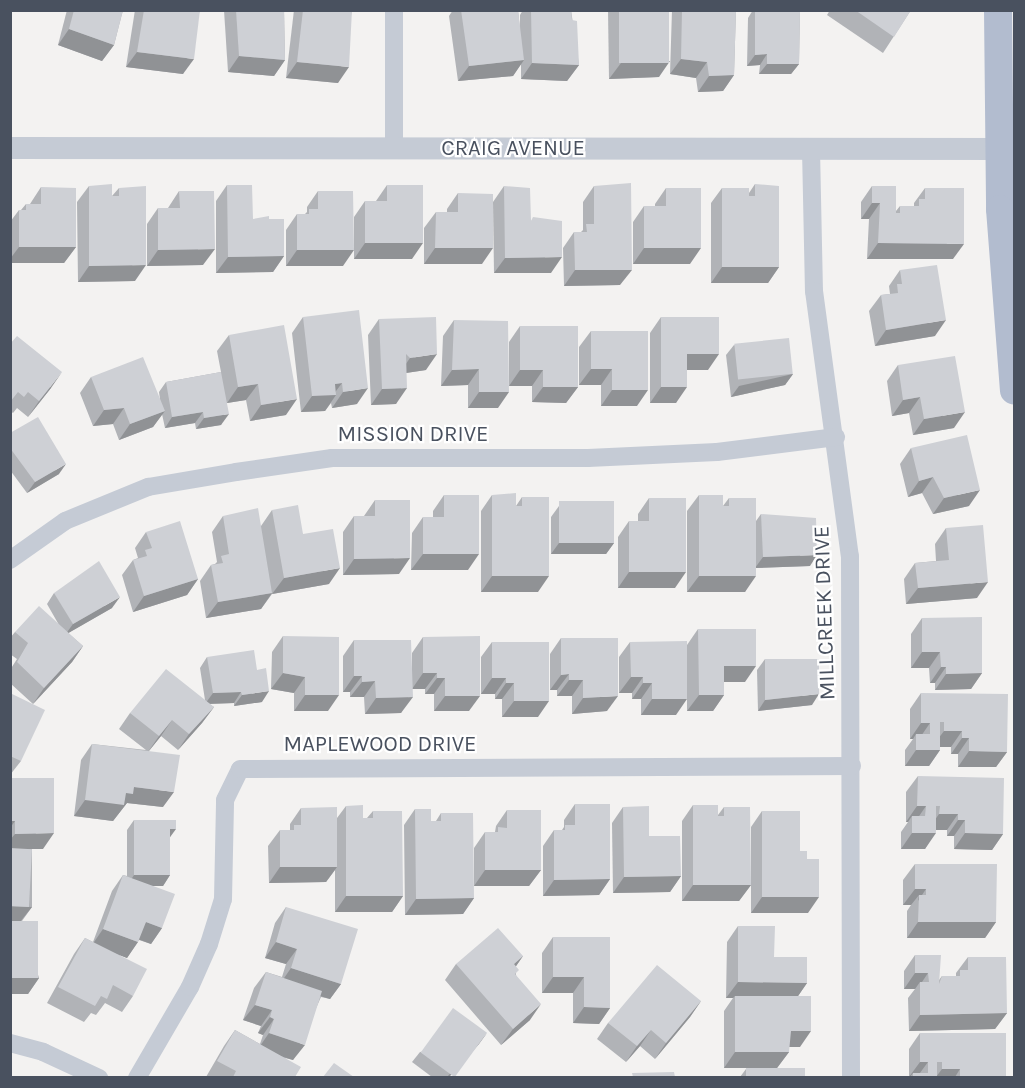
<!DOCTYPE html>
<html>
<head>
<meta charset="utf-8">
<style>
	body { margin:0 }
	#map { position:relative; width:1025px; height:1088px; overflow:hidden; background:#f3f2f1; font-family:Karla,sans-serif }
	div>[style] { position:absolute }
	.minor>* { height:18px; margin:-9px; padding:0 9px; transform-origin:9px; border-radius:9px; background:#c5cbd5 }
	.tertiary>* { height:22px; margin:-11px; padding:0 11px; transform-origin:11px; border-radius:11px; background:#c5cbd5 }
	.primary>* { height:28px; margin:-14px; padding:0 14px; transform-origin:14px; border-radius:14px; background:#b2bccf }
	.wall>* { inset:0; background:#b1b3b7 }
	.shaded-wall>* { inset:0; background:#909295 }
	.building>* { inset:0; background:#ced0d5; transform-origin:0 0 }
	span { translate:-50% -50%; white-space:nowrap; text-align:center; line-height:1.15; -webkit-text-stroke:4.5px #fff; paint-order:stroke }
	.street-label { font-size:22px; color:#49515f }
	.frame { position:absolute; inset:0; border:12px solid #49515f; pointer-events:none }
</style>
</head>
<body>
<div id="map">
	<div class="minor">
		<div style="left:394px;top:149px;width:139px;rotate:-90deg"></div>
		<div style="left:811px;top:149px;width:142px;rotate:88.8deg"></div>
		<div style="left:814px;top:291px;width:267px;rotate:82.3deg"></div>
		<div style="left:850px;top:556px;width:522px;rotate:89.89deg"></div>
		<div style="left:10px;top:560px;width:67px;rotate:-35.3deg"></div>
		<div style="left:65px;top:521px;width:90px;rotate:-22.3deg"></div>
		<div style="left:148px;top:487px;width:89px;rotate:-9.7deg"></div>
		<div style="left:236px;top:472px;width:97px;rotate:-8.3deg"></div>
		<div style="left:332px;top:458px;width:256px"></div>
		<div style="left:588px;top:458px;width:129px;rotate:-2.7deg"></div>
		<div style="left:717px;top:452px;width:120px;rotate:-7.2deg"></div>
		<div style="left:10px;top:1043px;width:34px;rotate:15deg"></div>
		<div style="left:43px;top:1052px;width:62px;rotate:24.9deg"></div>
		<div style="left:137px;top:1078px;width:105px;rotate:-59.8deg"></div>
		<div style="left:190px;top:987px;width:47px;rotate:-66.2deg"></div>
		<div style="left:209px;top:944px;width:47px;rotate:-72.7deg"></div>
		<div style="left:223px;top:899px;width:99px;rotate:-88.8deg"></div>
		<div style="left:225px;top:800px;width:34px;rotate:-64deg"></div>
		<div style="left:240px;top:769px;width:612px;rotate:-0.28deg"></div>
	</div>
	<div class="tertiary">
		<div style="left:10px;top:148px;width:1004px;rotate:0.06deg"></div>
	</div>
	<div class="primary">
		<div style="left:998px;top:10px;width:199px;rotate:89.4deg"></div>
		<div style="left:1000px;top:209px;width:182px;rotate:85.6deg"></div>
	</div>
	<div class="wall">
		<div style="clip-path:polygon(67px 10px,123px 10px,114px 45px,102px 61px,58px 45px)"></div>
		<div style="clip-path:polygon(135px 10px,200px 10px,183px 74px,126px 67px)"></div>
		<div style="clip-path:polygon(224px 10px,284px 10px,285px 60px,274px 76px,228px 72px)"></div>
		<div style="clip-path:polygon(294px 10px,352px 10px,338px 83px,286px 78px)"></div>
		<div style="clip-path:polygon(453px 10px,518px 10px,520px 30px,520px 15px,523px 10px,571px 10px,579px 65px,567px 81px,521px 79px,521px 64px,513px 76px,458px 81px,449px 16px)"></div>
		<div style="clip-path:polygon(608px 10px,669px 10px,659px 77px,609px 79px)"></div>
		<div style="clip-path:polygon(672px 10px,736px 10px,734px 75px,723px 91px,698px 92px,696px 78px,670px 74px)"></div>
		<div style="clip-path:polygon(753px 10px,800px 10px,799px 64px,791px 74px,759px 74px,760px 65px,747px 66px,748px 18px)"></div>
		<div style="clip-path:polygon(830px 10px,911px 10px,883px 53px,827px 15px)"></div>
		<div style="clip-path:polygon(755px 184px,779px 267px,768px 283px,711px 283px,711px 203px,722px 188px,749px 193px)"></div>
		<div style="clip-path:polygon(227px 185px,253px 219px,284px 256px,273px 272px,216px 273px,216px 201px)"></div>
		<div style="clip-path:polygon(387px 185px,412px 259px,354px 259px,354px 217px,365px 201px,376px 201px)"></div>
		<div style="clip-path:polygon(89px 186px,112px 196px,119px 188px,135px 281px,78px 282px,77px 202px)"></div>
		<div style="clip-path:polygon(504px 186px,531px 220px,551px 273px,494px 273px,493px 202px)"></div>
		<div style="clip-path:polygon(594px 186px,620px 285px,564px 286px,563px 248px,574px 232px,581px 232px,583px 230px,583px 202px)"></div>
		<div style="clip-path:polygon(872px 186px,896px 211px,900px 206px,914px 206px,914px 203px,925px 188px,953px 259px,867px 259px,869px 219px,861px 219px,861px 202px)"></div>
		<div style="clip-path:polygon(41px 187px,76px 247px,64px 263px,10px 263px,10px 222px,19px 210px,21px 210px,26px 204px,30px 204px)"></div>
		<div style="clip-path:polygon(666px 188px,690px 264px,633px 264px,633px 222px,644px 206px,655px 206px,655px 204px)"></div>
		<div style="clip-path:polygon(179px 191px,203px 265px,147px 266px,147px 224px,158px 208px,168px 208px)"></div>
		<div style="clip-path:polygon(318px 191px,343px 266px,286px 266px,286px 230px,297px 214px,305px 214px,307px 212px,307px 207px)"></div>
		<div style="clip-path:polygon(458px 193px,482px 264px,424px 264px,424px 228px,436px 212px,447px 212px,447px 209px)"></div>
		<div style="clip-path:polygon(900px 270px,935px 336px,875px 346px,869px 311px,881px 295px,890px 294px,889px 286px)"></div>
		<div style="clip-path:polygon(303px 317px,357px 404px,332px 408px,331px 403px,325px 411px,301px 412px,292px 333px)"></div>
		<div style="clip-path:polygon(661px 317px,708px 370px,687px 370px,676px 403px,650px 403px,650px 333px)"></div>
		<div style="clip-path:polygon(379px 319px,426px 370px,406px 373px,396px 404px,371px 405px,368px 335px)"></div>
		<div style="clip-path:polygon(454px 320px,498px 408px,468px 408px,468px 385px,441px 386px,443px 336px)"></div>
		<div style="clip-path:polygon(520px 326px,578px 387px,566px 403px,532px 402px,532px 386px,509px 386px,509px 342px)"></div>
		<div style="clip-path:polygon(591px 331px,637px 406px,601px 406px,601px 385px,579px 385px,579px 347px)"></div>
		<div style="clip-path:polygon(229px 335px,286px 415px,250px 421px,246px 400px,227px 403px,221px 425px,196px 429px,195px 423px,165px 428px,162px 414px,153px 427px,119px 440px,113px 424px,93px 426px,80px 393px,91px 377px,160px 399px,159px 392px,166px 382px,221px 372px,217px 351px)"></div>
		<div style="clip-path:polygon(10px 344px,51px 388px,28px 417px,17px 408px,13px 413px,10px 411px)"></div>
		<div style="clip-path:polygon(734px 345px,793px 374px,785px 385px,731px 397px,726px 355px)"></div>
		<div style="clip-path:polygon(898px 365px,954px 428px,913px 435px,909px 413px,892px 416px,887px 381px)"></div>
		<div style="clip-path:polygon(10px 433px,59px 474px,27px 493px,10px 470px)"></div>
		<div style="clip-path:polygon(911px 448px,969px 506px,933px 514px,922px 493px,908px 497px,900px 464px)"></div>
		<div style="clip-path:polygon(444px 495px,468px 570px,411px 570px,412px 533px,423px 517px,433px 517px,433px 511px)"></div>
		<div style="clip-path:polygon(492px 495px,516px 506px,522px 497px,538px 592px,481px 592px,481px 511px)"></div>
		<div style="clip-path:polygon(699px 495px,723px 506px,729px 498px,756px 521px,761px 514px,810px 566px,756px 568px,745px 592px,687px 592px,687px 511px)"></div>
		<div style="clip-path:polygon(649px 498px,675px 588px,618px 588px,618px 537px,629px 521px,638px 521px,638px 514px)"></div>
		<div style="clip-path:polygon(375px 500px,399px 574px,343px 575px,343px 532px,354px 516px,364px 516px)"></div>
		<div style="clip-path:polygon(559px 506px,614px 543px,606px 554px,551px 554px,551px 517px)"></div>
		<div style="clip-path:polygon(272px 510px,303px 534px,329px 584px,272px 594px,261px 609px,206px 618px,200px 581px,211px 565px,215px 564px,217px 562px,212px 532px,223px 516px,261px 526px)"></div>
		<div style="clip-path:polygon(946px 528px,977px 598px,906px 604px,904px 579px,915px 563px,936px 561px,935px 544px)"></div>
		<div style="clip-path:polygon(146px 532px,198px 579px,187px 595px,133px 612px,122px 575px,133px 560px,138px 558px,135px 548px)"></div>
		<div style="clip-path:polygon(54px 593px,112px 608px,68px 633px,83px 646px,72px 662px,33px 704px,10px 683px,10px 670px,17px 659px,10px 654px,10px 638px,15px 632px,59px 625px,47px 604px)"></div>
		<div style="clip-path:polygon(922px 618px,982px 673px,971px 689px,935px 690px,935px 683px,930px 683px,929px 668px,911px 668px,911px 634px)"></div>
		<div style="clip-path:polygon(698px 629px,745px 682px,724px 682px,724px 695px,713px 711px,687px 711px,687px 645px)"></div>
		<div style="clip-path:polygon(283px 636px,328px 711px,294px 711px,294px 693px,271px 689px,272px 652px)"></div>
		<div style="clip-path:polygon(423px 637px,469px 711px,434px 711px,434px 694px,425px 694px,425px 689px,412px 689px,401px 713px,365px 714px,364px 697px,350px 697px,350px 692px,343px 692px,343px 656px,354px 640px,412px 679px,412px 653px)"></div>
		<div style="clip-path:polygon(561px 638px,607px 711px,572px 714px,572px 696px,557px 696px,557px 690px,550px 690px,550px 654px)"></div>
		<div style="clip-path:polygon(492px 642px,538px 717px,502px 717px,502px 699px,495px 699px,495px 694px,481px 694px,481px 657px)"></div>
		<div style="clip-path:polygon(630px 642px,676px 715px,641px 715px,641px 699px,632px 699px,632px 693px,619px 693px,619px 657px)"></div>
		<div style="clip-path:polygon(207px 657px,262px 702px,234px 706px,234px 703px,209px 704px,214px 707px,202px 723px,178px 750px,161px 736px,149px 751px,163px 807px,127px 803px,113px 821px,74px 816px,81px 760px,92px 744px,146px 750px,119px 729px,130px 713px,205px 700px,200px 668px)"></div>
		<div style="clip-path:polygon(765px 659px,812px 705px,758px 711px,757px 670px)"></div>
		<div style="clip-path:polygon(10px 693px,21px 761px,10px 775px)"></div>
		<div style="clip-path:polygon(921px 693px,1007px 752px,996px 767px,958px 767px,958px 754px,951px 754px,951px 747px,940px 747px,940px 750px,929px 766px,905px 766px,905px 750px,913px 739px,910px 739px,910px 709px)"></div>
		<div style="clip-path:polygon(918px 776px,1003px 834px,992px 850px,954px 849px,954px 836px,947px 836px,947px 830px,936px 830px,925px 849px,901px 849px,901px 832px,908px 822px,906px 822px,906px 792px)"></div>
		<div style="clip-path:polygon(10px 778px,43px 849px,32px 849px,32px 907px,22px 921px,39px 978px,28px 994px,10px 994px)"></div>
		<div style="clip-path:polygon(575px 804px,610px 879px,599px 895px,543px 896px,543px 846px,554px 830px,562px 830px,564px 827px,564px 820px)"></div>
		<div style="clip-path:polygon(693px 805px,718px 815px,724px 807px,751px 885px,739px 901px,682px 901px,682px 821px)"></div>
		<div style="clip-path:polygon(346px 806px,363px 818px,367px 818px,373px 811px,403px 896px,392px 912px,335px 912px,335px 870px,326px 882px,269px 883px,268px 846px,280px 830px,290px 830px,290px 824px,301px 808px,337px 818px)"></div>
		<div style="clip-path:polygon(623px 807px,681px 876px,670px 892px,613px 893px,612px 823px)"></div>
		<div style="clip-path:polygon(415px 809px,431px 821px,436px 821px,441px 813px,474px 898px,463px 914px,405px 915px,404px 825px)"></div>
		<div style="clip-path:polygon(507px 810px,541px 870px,529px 886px,474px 886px,474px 848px,485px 832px,495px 832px,496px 826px)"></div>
		<div style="clip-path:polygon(762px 811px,800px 851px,808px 913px,751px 913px,751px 827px)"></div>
		<div style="clip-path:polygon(134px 820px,170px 836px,170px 875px,163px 886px,153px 886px,162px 928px,151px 944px,139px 940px,127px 958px,120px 955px,133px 996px,122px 1012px,105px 1003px,96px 1015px,91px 1013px,84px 1022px,47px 1003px,74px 954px,85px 938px,93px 942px,112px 891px,123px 875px,127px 876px,127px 830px)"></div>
		<div style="clip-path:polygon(915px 864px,996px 922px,985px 938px,907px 938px,907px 911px,911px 905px,903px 905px,903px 880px)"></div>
		<div style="clip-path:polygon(286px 907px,341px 984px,330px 999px,321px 997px,293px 1060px,285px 1058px,295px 1077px,206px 1077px,224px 1046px,235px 1030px,260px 1044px,263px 1035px,258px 1033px,261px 1026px,243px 1020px,254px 988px,266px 972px,282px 977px,286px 964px,265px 958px,275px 923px)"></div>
		<div style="clip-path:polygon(738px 926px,774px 957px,807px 983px,798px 996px,800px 1047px,789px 1047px,789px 1052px,777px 1068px,724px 1068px,724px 1011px,733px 998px,726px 998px,727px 942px)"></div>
		<div style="clip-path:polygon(553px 937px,610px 1008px,599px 1024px,573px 1023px,573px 993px,542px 993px,542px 953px)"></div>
		<div style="clip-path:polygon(915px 955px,939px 980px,942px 976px,956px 976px,956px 973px,968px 957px,1007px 1013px,995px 1029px,909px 1031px,908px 998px,915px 989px,904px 989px,904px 971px)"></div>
		<div style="clip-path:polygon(523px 956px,516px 966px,516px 975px,530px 1020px,501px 1045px,445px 980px,456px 964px)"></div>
		<div style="clip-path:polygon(701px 1001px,690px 1017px,655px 1059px,640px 1046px,626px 1062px,597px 1039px,608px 1023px)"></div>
		<div style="clip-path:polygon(920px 1033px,1006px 1077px,909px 1077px,909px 1049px)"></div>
		<div style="clip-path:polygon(479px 1044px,449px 1077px,432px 1077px,412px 1062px,420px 1052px)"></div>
		<div style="clip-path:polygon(746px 1069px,805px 1077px,740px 1077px)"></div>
	</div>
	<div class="shaded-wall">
		<div style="clip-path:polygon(69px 29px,114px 45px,102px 61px,58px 45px)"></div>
		<div style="clip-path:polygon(137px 52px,194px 59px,183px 74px,126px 67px)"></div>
		<div style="clip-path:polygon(767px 54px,760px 65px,747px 66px,755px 55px)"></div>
		<div style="clip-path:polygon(239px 56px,285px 60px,274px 76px,228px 72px)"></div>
		<div style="clip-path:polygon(681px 59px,707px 62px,696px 78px,670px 74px)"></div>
		<div style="clip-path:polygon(524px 60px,513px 76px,458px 81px,469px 66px)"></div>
		<div style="clip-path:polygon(670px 61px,659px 77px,609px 79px,621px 63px)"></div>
		<div style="clip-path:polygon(297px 62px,349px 67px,338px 83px,286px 78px)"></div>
		<div style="clip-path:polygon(532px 63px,579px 65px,567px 81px,521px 79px)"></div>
		<div style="clip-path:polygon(767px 64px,799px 64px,791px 74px,759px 74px)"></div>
		<div style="clip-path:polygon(734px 75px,723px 91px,698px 92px,709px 76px)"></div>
		<div style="clip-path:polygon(872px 203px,880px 203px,869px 219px,861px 219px)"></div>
		<div style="clip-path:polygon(365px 243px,423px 243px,412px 259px,354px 259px)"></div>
		<div style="clip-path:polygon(878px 243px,964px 244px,953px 259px,867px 259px)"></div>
		<div style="clip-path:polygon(19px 247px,76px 247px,64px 263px,10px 263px,10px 259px)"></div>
		<div style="clip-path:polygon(435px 248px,493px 248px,482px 264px,424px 264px)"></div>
		<div style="clip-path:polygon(644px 248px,701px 248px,690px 264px,633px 264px)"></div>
		<div style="clip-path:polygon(215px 249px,203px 265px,147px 266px,158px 250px)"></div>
		<div style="clip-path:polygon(297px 250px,354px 250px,343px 266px,286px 266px)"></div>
		<div style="clip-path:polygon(284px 256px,273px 272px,216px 273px,228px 257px)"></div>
		<div style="clip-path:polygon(562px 257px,551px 273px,494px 273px,505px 258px)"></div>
		<div style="clip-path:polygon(146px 265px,135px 281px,78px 282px,89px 266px)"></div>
		<div style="clip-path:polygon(722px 267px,779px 267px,768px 283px,711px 283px)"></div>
		<div style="clip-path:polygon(575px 270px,632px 270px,620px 285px,564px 286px)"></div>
		<div style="clip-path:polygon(946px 320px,935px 336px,875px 346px,886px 330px)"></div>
		<div style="clip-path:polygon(437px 354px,426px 370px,399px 374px,410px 358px)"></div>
		<div style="clip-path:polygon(687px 354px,719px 354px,708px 370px,676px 370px)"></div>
		<div style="clip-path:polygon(479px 369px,468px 385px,441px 386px,452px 370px)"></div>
		<div style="clip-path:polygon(591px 369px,612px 369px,601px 385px,579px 385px)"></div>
		<div style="clip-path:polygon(520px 370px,543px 370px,532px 386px,509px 386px)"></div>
		<div style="clip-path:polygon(62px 372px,51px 388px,28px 417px,39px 401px)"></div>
		<div style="clip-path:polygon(793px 374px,785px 385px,731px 397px,739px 386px)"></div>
		<div style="clip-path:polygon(342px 383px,333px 395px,336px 395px,325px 411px,301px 412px,312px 396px,335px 384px)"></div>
		<div style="clip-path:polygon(258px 384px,246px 400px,227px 403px,238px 387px)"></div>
		<div style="clip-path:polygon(543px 387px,578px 387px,566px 403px,532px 402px)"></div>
		<div style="clip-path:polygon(661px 387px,687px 387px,676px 403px,650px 403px)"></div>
		<div style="clip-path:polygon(368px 388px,357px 404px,332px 408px,343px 392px)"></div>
		<div style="clip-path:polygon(407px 388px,396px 404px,371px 405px,382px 389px)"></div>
		<div style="clip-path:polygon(612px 390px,648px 390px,637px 406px,601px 406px)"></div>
		<div style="clip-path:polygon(479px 392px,509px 392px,498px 408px,468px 408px)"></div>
		<div style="clip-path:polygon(920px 397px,909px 413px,892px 416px,903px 400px)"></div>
		<div style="clip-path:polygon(297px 399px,286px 415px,250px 421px,261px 405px)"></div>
		<div style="clip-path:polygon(124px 408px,113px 424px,93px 426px,104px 410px)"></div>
		<div style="clip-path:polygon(165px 411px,153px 427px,119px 440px,130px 424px)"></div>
		<div style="clip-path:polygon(203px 412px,195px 423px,165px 428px,172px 417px)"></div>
		<div style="clip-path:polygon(965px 412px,954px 428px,913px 435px,924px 419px)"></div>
		<div style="clip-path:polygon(229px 414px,221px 425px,196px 429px,204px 418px)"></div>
		<div style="clip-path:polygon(66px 464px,59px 474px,27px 493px,35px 482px)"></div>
		<div style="clip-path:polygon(933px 477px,922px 493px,908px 497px,919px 481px)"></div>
		<div style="clip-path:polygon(980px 490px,969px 506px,933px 514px,944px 498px)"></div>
		<div style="clip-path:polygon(559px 543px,614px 543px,606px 554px,551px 554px)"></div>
		<div style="clip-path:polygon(423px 554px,479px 554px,468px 570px,411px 570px)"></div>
		<div style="clip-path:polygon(817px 555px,810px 566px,755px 568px,763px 557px)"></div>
		<div style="clip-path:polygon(410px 558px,399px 574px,343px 575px,354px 559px)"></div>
		<div style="clip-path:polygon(340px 568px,329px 584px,272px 594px,284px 578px)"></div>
		<div style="clip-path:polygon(629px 572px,686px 572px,675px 588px,618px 588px)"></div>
		<div style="clip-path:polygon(492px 576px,549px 576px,538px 592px,481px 592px)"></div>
		<div style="clip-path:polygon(699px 576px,756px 576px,745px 592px,687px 592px)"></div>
		<div style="clip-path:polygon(198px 579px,187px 595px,133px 612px,144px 596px)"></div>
		<div style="clip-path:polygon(988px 582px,977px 598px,906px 604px,918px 588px)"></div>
		<div style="clip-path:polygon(272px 593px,261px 609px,206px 618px,218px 602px)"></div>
		<div style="clip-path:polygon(120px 597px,112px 608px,65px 635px,73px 624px)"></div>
		<div style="clip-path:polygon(83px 646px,72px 662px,33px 704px,44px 688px)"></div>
		<div style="clip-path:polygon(922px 652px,940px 652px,929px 668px,911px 668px)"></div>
		<div style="clip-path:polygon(724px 666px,756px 666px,745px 682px,713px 682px)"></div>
		<div style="clip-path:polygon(941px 667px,946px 667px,935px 683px,930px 683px)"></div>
		<div style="clip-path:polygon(283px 673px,305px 677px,294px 693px,271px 689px)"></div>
		<div style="clip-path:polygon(423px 673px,437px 673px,425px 689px,412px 689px)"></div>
		<div style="clip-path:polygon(982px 673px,971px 689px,935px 690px,946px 674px)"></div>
		<div style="clip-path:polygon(569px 674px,557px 690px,550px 690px,561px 675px)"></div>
		<div style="clip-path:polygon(354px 676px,362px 676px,350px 692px,343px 692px)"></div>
		<div style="clip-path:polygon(631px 677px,643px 677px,632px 693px,619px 693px)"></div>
		<div style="clip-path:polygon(437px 678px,445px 678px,434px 694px,425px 694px)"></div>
		<div style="clip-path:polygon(492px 678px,506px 678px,495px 694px,481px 694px)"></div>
		<div style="clip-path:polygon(569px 680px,583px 680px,572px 696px,557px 696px)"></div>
		<div style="clip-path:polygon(375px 681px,364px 697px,350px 697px,362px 682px)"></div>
		<div style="clip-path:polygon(506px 683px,514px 683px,502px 699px,495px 699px)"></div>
		<div style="clip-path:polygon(643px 683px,652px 683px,641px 699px,632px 699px)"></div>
		<div style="clip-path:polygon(269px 691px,262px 702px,234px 706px,242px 695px)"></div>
		<div style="clip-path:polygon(241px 692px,234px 703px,205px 704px,213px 693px)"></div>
		<div style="clip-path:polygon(819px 694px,812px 705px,758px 711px,765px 700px)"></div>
		<div style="clip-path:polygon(305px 695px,339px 695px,328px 711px,294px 711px)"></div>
		<div style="clip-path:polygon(699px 695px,724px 695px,713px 711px,687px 711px)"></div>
		<div style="clip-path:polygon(445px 696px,480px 696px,469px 711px,434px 711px)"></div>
		<div style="clip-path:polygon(618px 696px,607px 711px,572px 714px,583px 698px)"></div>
		<div style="clip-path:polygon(413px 697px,401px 713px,365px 714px,376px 698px)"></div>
		<div style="clip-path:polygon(652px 699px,687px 699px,676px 715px,641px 715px)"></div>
		<div style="clip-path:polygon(514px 701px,549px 701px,538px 717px,502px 717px)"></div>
		<div style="clip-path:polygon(214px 707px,202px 723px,178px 750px,189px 734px)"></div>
		<div style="clip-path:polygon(172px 720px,161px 736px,148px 752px,159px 736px)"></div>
		<div style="clip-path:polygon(921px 723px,930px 723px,919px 739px,916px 734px,913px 739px,910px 739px)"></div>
		<div style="clip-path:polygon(944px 731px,962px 731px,951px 747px,932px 747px)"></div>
		<div style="clip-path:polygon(962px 738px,969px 738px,958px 754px,951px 754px)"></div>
		<div style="clip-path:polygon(916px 750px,940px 750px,929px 766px,905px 766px)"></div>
		<div style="clip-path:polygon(969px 751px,1007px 752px,996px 767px,958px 767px)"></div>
		<div style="clip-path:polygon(134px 787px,174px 792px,163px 807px,127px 803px,113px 821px,74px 816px,85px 800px,126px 793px)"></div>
		<div style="clip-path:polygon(917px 806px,926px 806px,915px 822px,912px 816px,908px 822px,906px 822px)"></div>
		<div style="clip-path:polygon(939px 814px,958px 814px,947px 830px,928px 830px)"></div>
		<div style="clip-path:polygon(958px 820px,965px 820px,954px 836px,947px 836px)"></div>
		<div style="clip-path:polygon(10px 821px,15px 821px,10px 828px)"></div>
		<div style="clip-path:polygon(170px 829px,176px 829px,168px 840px)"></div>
		<div style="clip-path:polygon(54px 833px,43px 849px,10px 849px,10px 840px,15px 834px)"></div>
		<div style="clip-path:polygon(912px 833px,936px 833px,925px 849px,901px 849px)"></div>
		<div style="clip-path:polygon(965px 833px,1003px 834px,992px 850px,954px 849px)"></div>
		<div style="clip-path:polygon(280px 867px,337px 867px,326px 882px,269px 883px)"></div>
		<div style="clip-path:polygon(485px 870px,541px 870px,529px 886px,474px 886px)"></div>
		<div style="clip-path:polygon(134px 875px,170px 875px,163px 886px,127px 886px)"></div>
		<div style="clip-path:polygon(681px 876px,670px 892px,613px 893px,624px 877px)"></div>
		<div style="clip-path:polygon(610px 879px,599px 895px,543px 896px,554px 880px)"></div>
		<div style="clip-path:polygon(693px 885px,751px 885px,739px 901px,682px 901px)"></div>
		<div style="clip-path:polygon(915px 889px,926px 889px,918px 901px,919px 895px,911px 905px,903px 905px)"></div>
		<div style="clip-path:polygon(346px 896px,403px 896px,392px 912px,335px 912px)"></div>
		<div style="clip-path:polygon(762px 897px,819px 897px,808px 913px,751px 913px)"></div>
		<div style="clip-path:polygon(474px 898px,463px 914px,405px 915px,416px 899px)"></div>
		<div style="clip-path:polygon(10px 906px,32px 907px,20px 922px,10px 922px)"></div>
		<div style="clip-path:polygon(146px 922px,162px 928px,151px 944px,135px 938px)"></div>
		<div style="clip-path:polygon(918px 922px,996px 922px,985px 938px,907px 938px)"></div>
		<div style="clip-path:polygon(103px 929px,138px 942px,127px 958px,92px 945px)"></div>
		<div style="clip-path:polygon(276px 942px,297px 949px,286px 964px,265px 958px)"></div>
		<div style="clip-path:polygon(523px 956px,512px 972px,514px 964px)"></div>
		<div style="clip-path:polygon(291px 968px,341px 984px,330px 999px,280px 984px)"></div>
		<div style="clip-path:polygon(915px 973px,928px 973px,920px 985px,920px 982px,915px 989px,904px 989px)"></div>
		<div style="clip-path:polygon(553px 977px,584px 977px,573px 993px,542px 993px)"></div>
		<div style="clip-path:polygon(10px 978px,39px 978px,28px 994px,10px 994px)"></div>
		<div style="clip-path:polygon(738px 982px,807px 983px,796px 999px,735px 996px,733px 998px,726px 998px)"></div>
		<div style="clip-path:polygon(701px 1001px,690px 1017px,655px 1059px,666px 1043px)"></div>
		<div style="clip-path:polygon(541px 1004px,530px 1020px,501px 1045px,513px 1029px)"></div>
		<div style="clip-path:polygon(255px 1005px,272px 1010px,261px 1026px,243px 1020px)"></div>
		<div style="clip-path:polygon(584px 1007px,610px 1008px,599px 1024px,573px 1023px)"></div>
		<div style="clip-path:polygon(1007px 1013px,995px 1029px,909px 1031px,920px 1015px)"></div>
		<div style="clip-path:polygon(270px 1017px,274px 1019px,263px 1035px,258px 1033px)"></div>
		<div style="clip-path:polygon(651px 1030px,640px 1046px,626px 1062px,637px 1046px)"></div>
		<div style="clip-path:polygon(791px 1031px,811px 1031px,800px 1047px,780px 1047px)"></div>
		<div style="clip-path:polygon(269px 1033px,305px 1045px,293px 1060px,258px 1049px)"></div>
		<div style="clip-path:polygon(487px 1033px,479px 1044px,449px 1077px,447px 1077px)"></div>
		<div style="clip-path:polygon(735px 1052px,789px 1052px,777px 1068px,724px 1068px)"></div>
		<div style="clip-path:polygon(920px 1062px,928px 1062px,917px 1077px,913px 1073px,910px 1077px,909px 1077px)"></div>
		<div style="clip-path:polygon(942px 1069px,960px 1069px,955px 1077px,936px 1077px)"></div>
	</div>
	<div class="building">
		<div style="clip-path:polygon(74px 10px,123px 10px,114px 45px,69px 29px)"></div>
		<div style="clip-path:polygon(144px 10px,200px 10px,194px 59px,137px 52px)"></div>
		<div style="clip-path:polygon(236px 10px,284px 10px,285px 60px,239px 56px)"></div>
		<div style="clip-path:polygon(303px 10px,352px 10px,349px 67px,297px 62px)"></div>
		<div style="clip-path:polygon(461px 10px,518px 10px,524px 60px,469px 66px)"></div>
		<div style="clip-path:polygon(531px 10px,571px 10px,572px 20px,577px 21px,579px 65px,532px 63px)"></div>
		<div style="left:619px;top:10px;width:50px;height:53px"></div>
		<div style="clip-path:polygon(682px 10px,736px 10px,734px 75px,709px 76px,707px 62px,681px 59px)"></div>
		<div style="clip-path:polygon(755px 10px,800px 10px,799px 64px,767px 64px,767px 54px,755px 55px)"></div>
		<div style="clip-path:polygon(855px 10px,911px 10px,894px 37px)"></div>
		<div style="clip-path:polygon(631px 183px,632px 270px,575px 270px,574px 232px,587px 232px,586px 224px,594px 224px,594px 186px)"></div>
		<div style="clip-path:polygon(112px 184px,112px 196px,119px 196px,119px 188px,146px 186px,146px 265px,89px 266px,89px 186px)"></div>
		<div style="clip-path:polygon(755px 184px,779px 186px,779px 267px,722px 267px,722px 188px,749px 188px,749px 196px,755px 196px)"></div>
		<div style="clip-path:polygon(227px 185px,252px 185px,253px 219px,269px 216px,269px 219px,284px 219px,284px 256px,228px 257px)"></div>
		<div style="clip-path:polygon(387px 185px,423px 185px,423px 243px,365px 243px,365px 201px,387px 201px)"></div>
		<div style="clip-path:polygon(504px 186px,530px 188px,531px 221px,533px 217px,562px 221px,562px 257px,505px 258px)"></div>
		<div style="clip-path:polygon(872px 186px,896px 186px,896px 213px,900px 213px,900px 206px,919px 206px,919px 199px,925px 199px,925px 188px,964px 188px,964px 244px,878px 243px,880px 203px,872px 203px)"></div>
		<div style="clip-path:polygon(41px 187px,76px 188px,76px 247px,19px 247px,19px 210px,26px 210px,26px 204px,41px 204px)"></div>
		<div style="clip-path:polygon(666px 188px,701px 188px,701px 248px,644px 248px,644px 206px,666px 206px)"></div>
		<div style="clip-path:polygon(179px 191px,214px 191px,215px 249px,158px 250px,158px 208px,180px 208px)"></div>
		<div style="clip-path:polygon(318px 191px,353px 191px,354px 250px,297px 250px,297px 214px,309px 214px,309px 209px,318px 209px)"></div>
		<div style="clip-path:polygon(458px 193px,493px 194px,493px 248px,435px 248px,436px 212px,458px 212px)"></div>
		<div style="clip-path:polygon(937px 265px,946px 320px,886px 330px,881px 295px,898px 293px,897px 284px,902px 284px,900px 270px)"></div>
		<div style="clip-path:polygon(359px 310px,368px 388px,343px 392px,342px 383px,335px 384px,336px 395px,312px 396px,303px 317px)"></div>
		<div style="clip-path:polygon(436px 317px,437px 354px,410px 358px,406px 354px,407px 388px,382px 389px,379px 319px)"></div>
		<div style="clip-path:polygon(661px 317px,719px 317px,719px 354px,687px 354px,687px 387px,661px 387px)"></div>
		<div style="clip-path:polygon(454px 320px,508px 321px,509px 392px,479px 392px,479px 369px,452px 370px)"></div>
		<div style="clip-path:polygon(284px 325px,297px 399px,261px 405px,258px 384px,238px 387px,229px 335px)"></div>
		<div style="clip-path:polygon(520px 326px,578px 326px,578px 387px,543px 387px,543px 370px,520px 370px)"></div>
		<div style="clip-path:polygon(591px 331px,648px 331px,648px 390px,612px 390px,612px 369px,591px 369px)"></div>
		<div style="clip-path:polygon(17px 336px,62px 372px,39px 401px,28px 392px,24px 397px,18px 392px,10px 402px,10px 344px)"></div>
		<div style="left:789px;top:338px;width:36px;height:55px;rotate:84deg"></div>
		<div style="clip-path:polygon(955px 356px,965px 412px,924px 419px,920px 397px,903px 400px,898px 365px)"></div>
		<div style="clip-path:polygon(143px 357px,165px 411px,130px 424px,124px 408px,104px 410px,91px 377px)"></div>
		<div style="clip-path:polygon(221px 372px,229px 414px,204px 418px,203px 412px,172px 417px,166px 382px)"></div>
		<div style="clip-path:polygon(38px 417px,66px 464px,35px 482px,10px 448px,10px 433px)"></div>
		<div style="clip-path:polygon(967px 435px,980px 490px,944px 498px,933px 477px,919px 481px,911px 448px)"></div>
		<div style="clip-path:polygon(516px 493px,516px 506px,522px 506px,522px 497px,549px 497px,549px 576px,492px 576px,492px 495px)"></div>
		<div style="clip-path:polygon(444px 495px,479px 495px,479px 554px,423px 554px,423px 517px,444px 517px)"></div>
		<div style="clip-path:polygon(699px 495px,723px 495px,723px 506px,729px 506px,729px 498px,756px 498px,756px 576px,699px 576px)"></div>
		<div style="clip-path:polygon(649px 498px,686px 498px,686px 572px,629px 572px,629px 521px,649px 521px)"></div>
		<div style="clip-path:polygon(375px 500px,410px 500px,410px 558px,354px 559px,354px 516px,375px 516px)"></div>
		<div style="left:614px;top:501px;width:42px;height:55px;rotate:90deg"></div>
		<div style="clip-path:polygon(298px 505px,303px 534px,333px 529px,340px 568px,284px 578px,272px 510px)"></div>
		<div style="clip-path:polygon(258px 508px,272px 593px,218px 602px,211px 565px,223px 563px,221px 556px,229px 554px,223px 516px)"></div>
		<div style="clip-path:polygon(761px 514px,816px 518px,817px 555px,763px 557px)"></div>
		<div style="clip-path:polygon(180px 521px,198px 579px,144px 596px,133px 560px,147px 556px,145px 550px,152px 548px,146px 532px)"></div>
		<div style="clip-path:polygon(983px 525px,988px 582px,918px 588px,915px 563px,949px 560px,946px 528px)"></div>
		<div style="clip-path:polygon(99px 561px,120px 597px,73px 624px,54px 593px)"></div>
		<div style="clip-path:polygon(39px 606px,83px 646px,44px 688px,17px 662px,28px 643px,15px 632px)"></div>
		<div style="clip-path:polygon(982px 617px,982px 673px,946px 674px,946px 667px,941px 667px,940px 652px,922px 652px,922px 618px)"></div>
		<div style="clip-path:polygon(698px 629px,756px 629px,756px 666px,724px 666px,724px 695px,699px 695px)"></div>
		<div style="clip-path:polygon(283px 636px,339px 637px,339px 695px,305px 695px,305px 677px,283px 673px)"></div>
		<div style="clip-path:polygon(480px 636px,480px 696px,445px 696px,445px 678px,437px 678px,437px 673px,423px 673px,423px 637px)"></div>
		<div style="clip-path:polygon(561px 638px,618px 638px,618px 696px,583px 698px,583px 680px,569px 680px,569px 674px,561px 675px)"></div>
		<div style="clip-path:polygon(354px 640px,411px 640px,413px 697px,376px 698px,375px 681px,362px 682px,362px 676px,354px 676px)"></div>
		<div style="clip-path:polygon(687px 641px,687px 699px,652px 699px,652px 683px,643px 683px,643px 677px,631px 677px,630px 642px)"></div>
		<div style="clip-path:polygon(492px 642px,549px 642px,549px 701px,514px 701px,514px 683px,506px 683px,506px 678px,492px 678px)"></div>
		<div style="clip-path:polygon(254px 650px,257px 670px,266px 668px,269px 691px,242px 695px,241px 692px,213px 693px,207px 657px)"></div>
		<div style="clip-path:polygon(765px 659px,819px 659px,819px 694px,765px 700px)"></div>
		<div style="clip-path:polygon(166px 669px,214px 707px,189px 734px,172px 720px,159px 736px,130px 713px)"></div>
		<div style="clip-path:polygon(10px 693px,45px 710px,21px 761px,10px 756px)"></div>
		<div style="clip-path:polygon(921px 693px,1008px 694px,1007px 752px,969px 751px,969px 738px,962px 738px,962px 731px,944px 731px,944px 722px,940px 722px,940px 750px,916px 750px,916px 734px,930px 734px,930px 723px,921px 723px)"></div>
		<div style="clip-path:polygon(92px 744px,180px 755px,174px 792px,134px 787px,133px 794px,126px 793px,124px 805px,85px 800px)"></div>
		<div style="clip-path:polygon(918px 776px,1004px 778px,1003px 834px,965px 833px,965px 820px,958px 820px,958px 814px,939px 814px,940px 806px,936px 806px,936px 833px,912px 833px,912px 816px,925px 816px,926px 806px,917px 806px)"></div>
		<div style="clip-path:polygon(10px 778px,54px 778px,54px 833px,15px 834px,15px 821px,10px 821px)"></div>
		<div style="clip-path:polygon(575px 804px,610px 804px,610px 879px,554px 880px,554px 830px,565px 830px,565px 825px,575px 825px)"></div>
		<div style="clip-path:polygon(363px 805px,363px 818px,373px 818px,373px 811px,402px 811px,403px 896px,346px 896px,346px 806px)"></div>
		<div style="clip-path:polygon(693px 805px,718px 805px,718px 816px,724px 816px,724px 807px,750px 807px,751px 885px,693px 885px)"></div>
		<div style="clip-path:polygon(649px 806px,649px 836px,680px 836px,681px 876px,624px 877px,623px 807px)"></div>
		<div style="clip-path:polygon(337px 807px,337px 867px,280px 867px,280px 830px,294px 830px,294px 825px,301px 825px,301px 808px)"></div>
		<div style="clip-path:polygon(415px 809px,431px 809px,431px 821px,441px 821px,441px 813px,473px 813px,474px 898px,416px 899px)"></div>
		<div style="clip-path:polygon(507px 810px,541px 810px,541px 870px,485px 870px,485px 832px,498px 832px,498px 827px,507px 828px)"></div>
		<div style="clip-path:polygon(762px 811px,800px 811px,800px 851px,807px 851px,807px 859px,819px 859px,819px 897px,762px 897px)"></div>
		<div style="clip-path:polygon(134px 820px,176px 820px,176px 829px,170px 829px,170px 875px,134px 875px)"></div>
		<div style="left:10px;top:848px;width:22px;height:58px;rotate:3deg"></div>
		<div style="clip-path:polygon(915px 864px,997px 864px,996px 922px,918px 922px,919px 895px,926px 895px,926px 889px,915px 889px)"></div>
		<div style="clip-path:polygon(123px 875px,175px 894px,162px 928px,146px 922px,138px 942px,103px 929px)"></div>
		<div style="clip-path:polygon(286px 907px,358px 929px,341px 984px,291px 968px,297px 949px,276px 942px)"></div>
		<div style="left:10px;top:921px;width:28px;height:57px"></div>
		<div style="clip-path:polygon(738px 926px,775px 926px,774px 957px,807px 957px,807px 983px,738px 982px)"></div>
		<div style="clip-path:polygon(498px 928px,523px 956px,514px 964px,519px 970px,515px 974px,541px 1004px,513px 1029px,456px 964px)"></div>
		<div style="clip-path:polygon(553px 937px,610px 937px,610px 1008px,584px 1007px,584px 977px,553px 977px)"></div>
		<div style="clip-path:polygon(85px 938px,147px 969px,133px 996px,113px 985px,107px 999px,101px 996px,95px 1006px,58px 987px)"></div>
		<div style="clip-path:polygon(915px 955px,941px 955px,939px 984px,942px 976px,960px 976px,960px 970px,968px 970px,968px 957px,1006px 957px,1007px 1013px,920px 1015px,920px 982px,929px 982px,928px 973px,915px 973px)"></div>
		<div style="clip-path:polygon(657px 965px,701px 1001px,666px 1043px,651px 1030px,637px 1046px,608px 1023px)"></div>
		<div style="clip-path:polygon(266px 972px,322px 991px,305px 1045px,269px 1033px,274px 1019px,270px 1017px,272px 1010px,255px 1005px)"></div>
		<div style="clip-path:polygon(735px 996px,811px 996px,811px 1031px,791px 1031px,789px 1052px,735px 1052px)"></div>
		<div style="left:453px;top:1008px;width:42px;height:55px;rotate:36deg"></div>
		<div style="clip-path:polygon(235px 1030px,301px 1067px,295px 1077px,233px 1077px,236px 1071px,217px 1061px)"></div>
		<div style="clip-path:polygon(920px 1033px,1006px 1033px,1006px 1077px,960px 1077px,960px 1069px,942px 1069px,942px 1062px,937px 1062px,937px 1077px,913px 1077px,913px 1073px,928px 1073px,928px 1062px,920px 1062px)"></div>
		<div style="clip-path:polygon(334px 1063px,354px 1077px,323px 1077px)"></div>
		<div style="left:805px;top:1068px;width:9px;height:59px;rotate:90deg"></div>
		<div style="clip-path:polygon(674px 1072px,675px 1077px,633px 1077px,632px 1073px)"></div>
	</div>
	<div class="street-label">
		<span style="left:513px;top:149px">CRAIG AVENUE</span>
		<span style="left:413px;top:435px">MISSION DRIVE</span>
		<span style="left:825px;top:613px;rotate:-92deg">MILLCREEK DRIVE</span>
		<span style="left:380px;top:745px">MAPLEWOOD DRIVE</span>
	</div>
	<div class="frame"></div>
</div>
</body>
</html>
